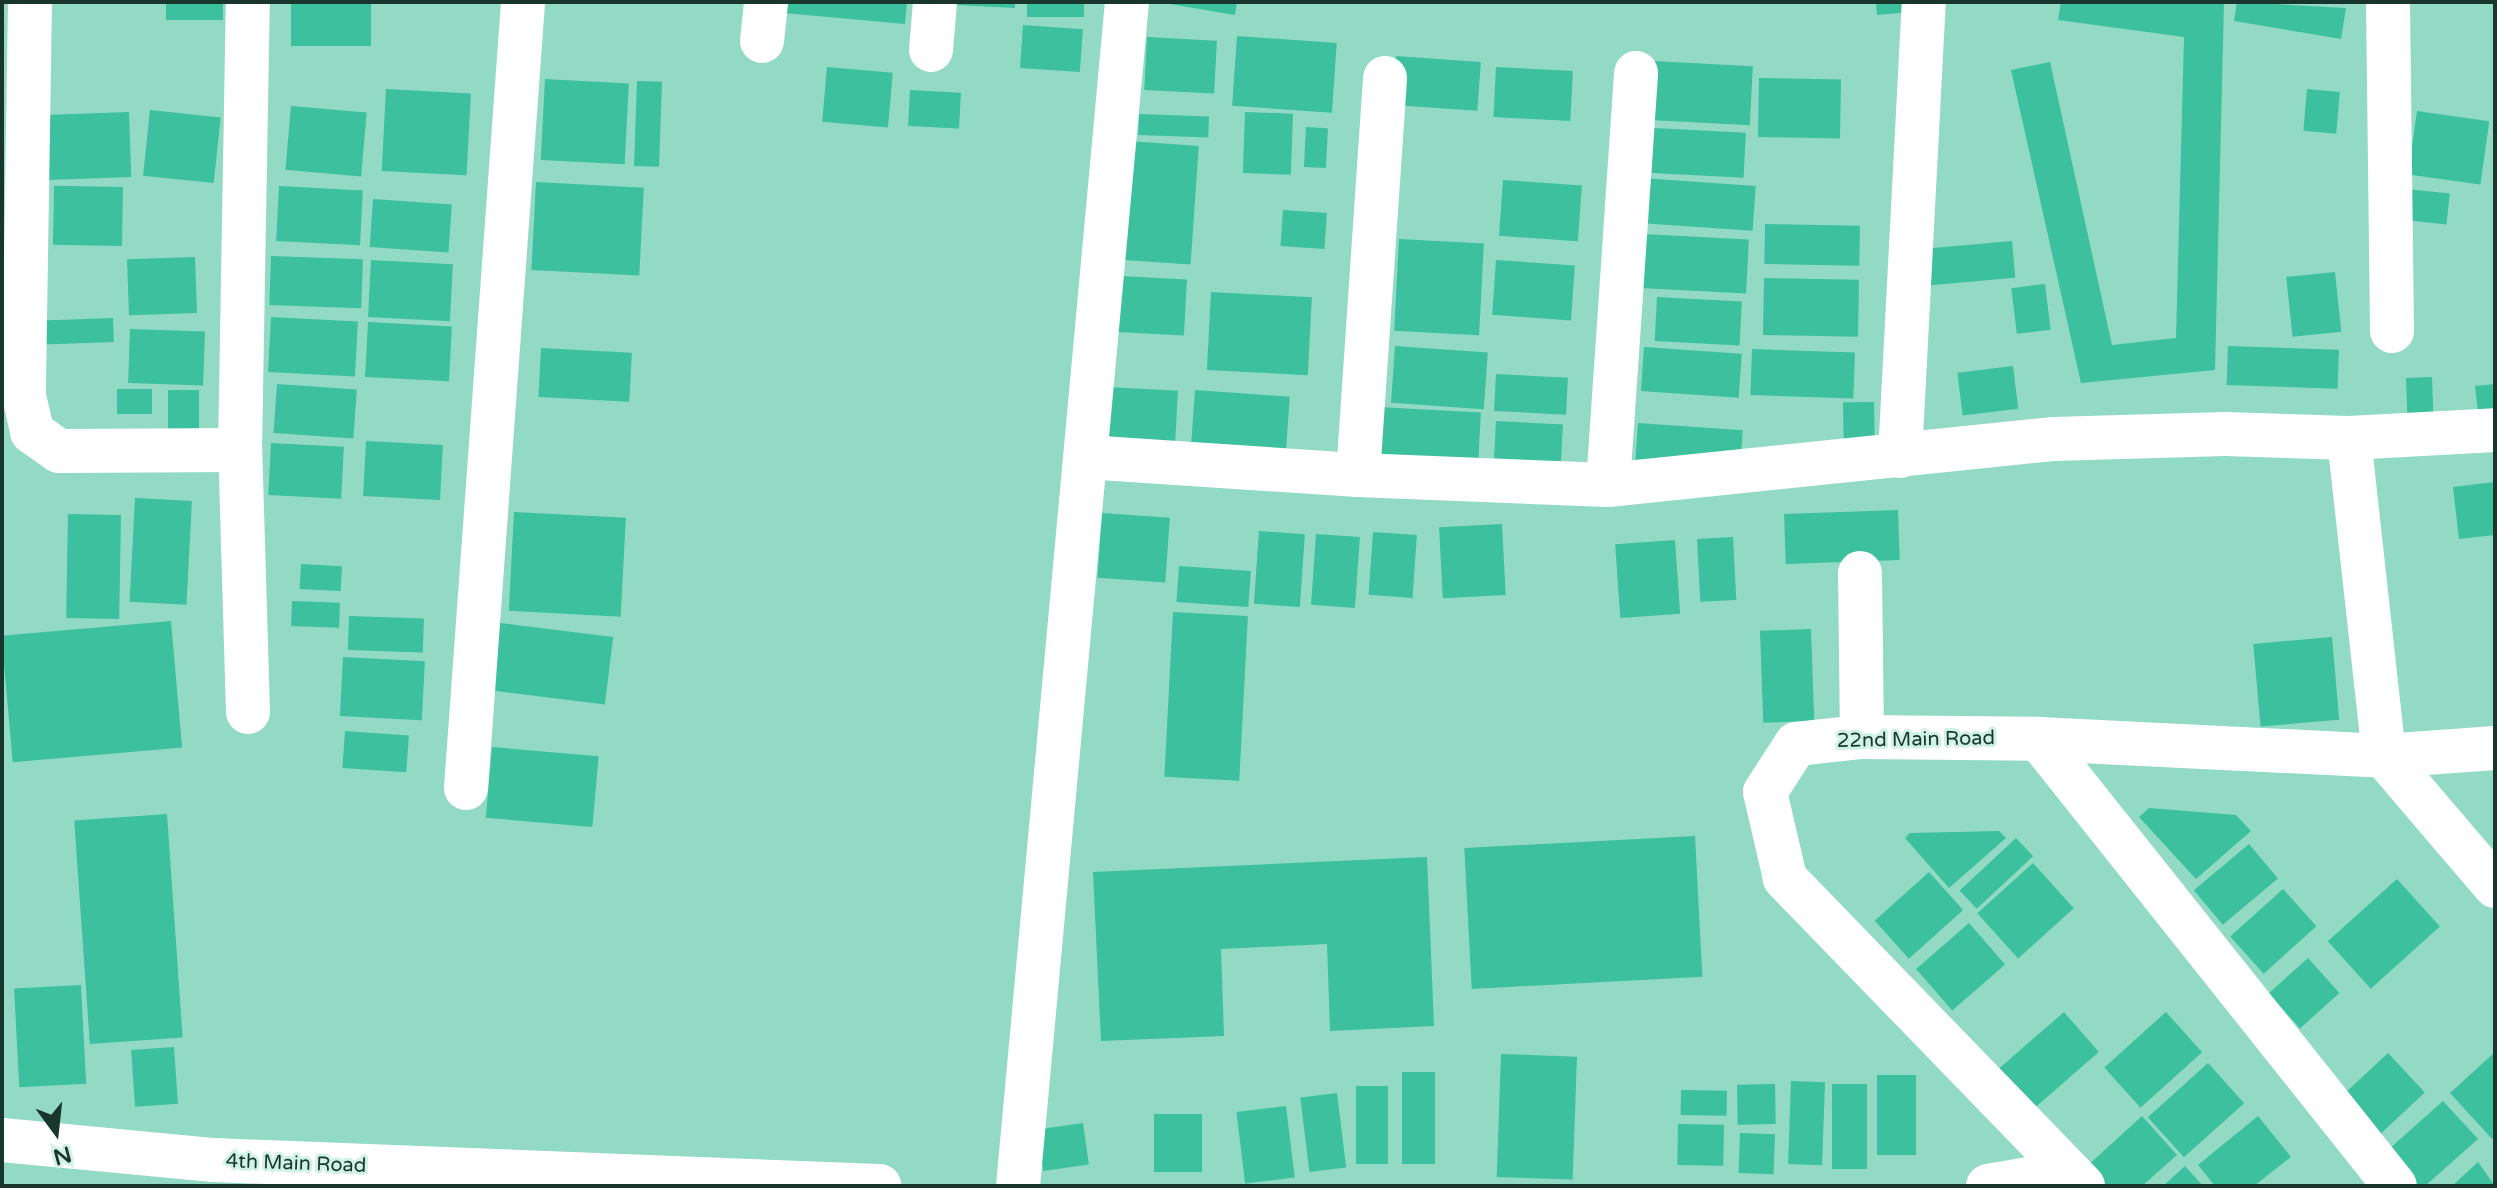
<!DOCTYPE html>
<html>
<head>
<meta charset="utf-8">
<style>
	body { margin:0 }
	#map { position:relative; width:2497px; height:1188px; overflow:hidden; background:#92dac3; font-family:"Varela Round",sans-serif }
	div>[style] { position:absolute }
	.building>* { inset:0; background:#3dc09e; transform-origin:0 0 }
	.minor>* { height:44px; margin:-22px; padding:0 22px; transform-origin:22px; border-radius:22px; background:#fff }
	span { translate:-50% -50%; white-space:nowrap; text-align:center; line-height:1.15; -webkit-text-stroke:6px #d0f2e6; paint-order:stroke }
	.street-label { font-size:20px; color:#19362d }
	.frame { position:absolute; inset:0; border:4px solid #19362d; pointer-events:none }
	.north { position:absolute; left:16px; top:1092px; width:80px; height:80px; -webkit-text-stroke:6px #d0f2e6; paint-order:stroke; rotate:165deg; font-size:22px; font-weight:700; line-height:32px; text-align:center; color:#19362d }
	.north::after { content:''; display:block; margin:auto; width:28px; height:36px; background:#19362d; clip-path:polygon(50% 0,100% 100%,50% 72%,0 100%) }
</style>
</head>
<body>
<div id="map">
	<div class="building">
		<div style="left:166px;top:2px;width:57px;height:18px"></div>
		<div style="left:291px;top:2px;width:80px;height:44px"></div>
		<div style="clip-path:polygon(774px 2px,907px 2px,905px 24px,773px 12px)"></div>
		<div style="clip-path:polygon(957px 2px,1015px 2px,1015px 8px,957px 5px)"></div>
		<div style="left:1027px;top:2px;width:57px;height:15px"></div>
		<div style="clip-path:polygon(1158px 2px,1237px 2px,1235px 15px)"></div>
		<div style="clip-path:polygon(1876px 2px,1919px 2px,1920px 11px,1877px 15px)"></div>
		<div style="clip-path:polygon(2061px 2px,2224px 2px,2215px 370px,2081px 383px,2011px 70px,2050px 62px,2112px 345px,2176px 338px,2184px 37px,2058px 20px)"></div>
		<div style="clip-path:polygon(2237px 2px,2346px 8px,2341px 39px,2234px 21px)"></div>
		<div style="left:1023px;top:25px;width:60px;height:43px;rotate:4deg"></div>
		<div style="left:1237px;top:36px;width:100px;height:70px;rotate:4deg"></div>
		<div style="left:1147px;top:37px;width:70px;height:53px;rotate:3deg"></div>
		<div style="left:1396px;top:56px;width:85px;height:49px;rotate:4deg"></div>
		<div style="left:1653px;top:61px;width:100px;height:59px;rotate:3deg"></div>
		<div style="left:827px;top:67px;width:66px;height:55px;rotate:5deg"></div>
		<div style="left:1496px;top:67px;width:77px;height:50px;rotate:3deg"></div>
		<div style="left:1759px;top:78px;width:82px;height:59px;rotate:1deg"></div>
		<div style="left:545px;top:79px;width:84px;height:81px;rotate:3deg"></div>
		<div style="left:637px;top:81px;width:25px;height:85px;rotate:2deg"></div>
		<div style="left:386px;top:89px;width:85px;height:82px;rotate:3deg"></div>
		<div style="left:2307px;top:89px;width:33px;height:42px;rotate:5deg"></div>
		<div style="left:910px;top:90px;width:51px;height:36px;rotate:3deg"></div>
		<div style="left:291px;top:106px;width:76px;height:64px;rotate:5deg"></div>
		<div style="left:150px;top:110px;width:71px;height:66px;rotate:6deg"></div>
		<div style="left:2417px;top:111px;width:73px;height:64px;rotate:8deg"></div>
		<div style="left:129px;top:112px;width:65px;height:84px;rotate:88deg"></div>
		<div style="left:1245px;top:112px;width:48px;height:61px;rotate:2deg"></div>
		<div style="left:1139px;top:114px;width:70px;height:21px;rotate:2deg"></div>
		<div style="left:1306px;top:127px;width:22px;height:40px;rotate:3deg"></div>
		<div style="left:1654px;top:128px;width:92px;height:45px;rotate:3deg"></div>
		<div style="left:1129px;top:141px;width:70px;height:119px;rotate:4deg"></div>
		<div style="left:1642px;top:178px;width:114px;height:45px;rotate:4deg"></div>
		<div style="left:1503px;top:180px;width:79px;height:56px;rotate:4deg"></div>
		<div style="left:536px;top:182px;width:108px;height:88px;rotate:3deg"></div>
		<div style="left:279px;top:186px;width:84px;height:55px;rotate:3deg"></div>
		<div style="left:123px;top:187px;width:59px;height:69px;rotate:91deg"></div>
		<div style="left:2406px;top:189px;width:44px;height:31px;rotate:6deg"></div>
		<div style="left:373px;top:199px;width:79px;height:48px;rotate:4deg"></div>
		<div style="left:1283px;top:210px;width:44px;height:36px;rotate:4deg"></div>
		<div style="left:1765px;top:224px;width:95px;height:40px;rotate:1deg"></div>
		<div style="left:1643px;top:234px;width:106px;height:54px;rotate:3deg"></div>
		<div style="left:1399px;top:239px;width:85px;height:92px;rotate:3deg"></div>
		<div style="left:2012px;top:241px;width:37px;height:88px;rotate:85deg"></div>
		<div style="left:271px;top:256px;width:92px;height:49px;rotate:2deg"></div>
		<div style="left:195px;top:257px;width:56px;height:68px;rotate:88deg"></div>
		<div style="left:371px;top:260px;width:82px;height:57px;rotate:3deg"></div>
		<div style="left:1496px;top:260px;width:79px;height:55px;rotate:4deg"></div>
		<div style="left:2335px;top:272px;width:60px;height:49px;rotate:84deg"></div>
		<div style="left:1120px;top:276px;width:67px;height:56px;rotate:3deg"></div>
		<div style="left:1764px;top:278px;width:95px;height:57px;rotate:1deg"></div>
		<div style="left:2045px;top:284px;width:46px;height:34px;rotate:83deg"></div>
		<div style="left:1211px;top:292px;width:101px;height:78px;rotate:3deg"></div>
		<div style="left:1657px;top:297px;width:85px;height:44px;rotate:3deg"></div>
		<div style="left:271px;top:317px;width:87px;height:55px;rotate:3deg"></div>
		<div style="left:113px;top:318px;width:24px;height:78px;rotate:88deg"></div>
		<div style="left:368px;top:322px;width:84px;height:55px;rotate:3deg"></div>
		<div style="left:130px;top:329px;width:75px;height:54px;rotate:2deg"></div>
		<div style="left:1395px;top:346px;width:93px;height:57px;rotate:4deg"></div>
		<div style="left:2228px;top:346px;width:111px;height:39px;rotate:2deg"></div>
		<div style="left:1644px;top:347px;width:98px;height:44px;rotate:4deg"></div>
		<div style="left:541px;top:348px;width:91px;height:49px;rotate:3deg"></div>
		<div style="left:1752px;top:349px;width:103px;height:46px;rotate:2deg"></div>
		<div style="left:2013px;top:366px;width:43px;height:56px;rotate:83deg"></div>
		<div style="left:1496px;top:374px;width:72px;height:37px;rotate:3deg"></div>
		<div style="left:2432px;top:377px;width:46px;height:26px;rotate:88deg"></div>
		<div style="left:277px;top:384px;width:80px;height:49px;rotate:4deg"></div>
		<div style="clip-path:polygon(2495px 384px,2495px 419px,2479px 421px,2475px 386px)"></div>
		<div style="left:1107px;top:387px;width:71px;height:55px;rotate:3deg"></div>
		<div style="left:152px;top:389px;width:25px;height:35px;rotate:90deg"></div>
		<div style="left:168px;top:390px;width:31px;height:52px"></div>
		<div style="left:1195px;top:390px;width:95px;height:66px;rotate:4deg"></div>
		<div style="left:1874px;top:402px;width:54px;height:31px;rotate:89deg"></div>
		<div style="left:1378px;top:407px;width:103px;height:56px;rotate:3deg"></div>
		<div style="left:1496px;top:421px;width:67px;height:45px;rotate:3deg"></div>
		<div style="left:1638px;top:423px;width:105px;height:40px;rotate:4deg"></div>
		<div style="left:366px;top:441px;width:77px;height:55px;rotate:3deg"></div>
		<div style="left:271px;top:443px;width:73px;height:52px;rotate:3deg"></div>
		<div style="clip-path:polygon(2495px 482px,2495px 535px,2459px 539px,2453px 487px)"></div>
		<div style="left:135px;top:498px;width:57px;height:104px;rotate:3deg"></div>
		<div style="left:1898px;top:510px;width:50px;height:114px;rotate:88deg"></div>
		<div style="left:514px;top:512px;width:112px;height:99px;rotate:3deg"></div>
		<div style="left:1102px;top:513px;width:68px;height:65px;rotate:4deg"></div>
		<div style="left:68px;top:514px;width:53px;height:104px;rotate:1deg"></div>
		<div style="left:1502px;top:524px;width:71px;height:63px;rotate:87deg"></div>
		<div style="left:1259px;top:531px;width:46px;height:73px;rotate:4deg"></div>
		<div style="left:1373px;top:532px;width:44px;height:63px;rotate:4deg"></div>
		<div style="left:1316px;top:534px;width:44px;height:71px;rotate:4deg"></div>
		<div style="left:1733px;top:537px;width:63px;height:36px;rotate:87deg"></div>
		<div style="left:1675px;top:540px;width:74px;height:60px;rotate:86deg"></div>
		<div style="left:301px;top:564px;width:41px;height:25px;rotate:3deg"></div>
		<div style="left:1179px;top:566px;width:72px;height:36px;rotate:4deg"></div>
		<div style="left:292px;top:601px;width:48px;height:25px;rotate:2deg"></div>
		<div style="left:1173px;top:612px;width:75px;height:165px;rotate:3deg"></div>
		<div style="left:349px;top:616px;width:75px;height:34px;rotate:2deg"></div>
		<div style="left:171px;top:621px;width:127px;height:170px;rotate:85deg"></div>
		<div style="left:500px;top:623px;width:114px;height:68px;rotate:7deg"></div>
		<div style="left:1811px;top:629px;width:92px;height:51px;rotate:88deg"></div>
		<div style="left:2332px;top:637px;width:83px;height:79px;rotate:85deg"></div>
		<div style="left:343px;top:657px;width:82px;height:59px;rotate:3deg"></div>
		<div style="left:345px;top:731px;width:64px;height:37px;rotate:4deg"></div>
		<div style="left:492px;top:747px;width:107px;height:71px;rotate:5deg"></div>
		<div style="clip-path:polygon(2149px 808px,2236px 815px,2251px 831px,2196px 879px,2139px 817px)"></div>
		<div style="left:167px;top:814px;width:224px;height:93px;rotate:86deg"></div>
		<div style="clip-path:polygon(1999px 831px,2006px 838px,1949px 888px,1905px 838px,1910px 833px)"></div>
		<div style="left:1695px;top:836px;width:141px;height:231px;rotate:87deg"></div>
		<div style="left:2016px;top:838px;width:25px;height:77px;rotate:47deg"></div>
		<div style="left:2249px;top:844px;width:45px;height:72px;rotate:50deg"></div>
		<div style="clip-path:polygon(1427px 857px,1434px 1026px,1330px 1031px,1327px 944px,1221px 949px,1224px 1036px,1101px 1041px,1093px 872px)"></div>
		<div style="left:2033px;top:863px;width:61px;height:75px;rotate:48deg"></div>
		<div style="left:1929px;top:872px;width:51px;height:73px;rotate:48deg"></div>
		<div style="left:2397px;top:879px;width:64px;height:93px;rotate:48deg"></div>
		<div style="left:2283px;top:889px;width:50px;height:71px;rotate:48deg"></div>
		<div style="left:1969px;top:923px;width:55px;height:70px;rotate:49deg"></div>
		<div style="left:2308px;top:958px;width:47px;height:53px;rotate:48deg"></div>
		<div style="left:81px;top:985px;width:99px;height:67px;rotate:87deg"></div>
		<div style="left:2064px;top:1012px;width:53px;height:86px;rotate:49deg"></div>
		<div style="left:2166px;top:1012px;width:54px;height:83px;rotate:48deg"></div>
		<div style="left:174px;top:1047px;width:57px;height:43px;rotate:86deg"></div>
		<div style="clip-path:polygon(2495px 1052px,2495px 1136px,2492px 1139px,2450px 1093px)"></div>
		<div style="left:2388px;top:1053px;width:54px;height:77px;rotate:47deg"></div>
		<div style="left:1501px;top:1054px;width:76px;height:123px;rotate:2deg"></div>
		<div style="left:2208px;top:1063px;width:54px;height:81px;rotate:48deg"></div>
		<div style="left:1402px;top:1072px;width:33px;height:92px"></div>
		<div style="left:1877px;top:1075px;width:39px;height:80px"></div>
		<div style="left:1791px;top:1081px;width:34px;height:83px;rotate:2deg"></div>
		<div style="left:1775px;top:1084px;width:40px;height:38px;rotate:89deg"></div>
		<div style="left:1832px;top:1084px;width:35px;height:85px"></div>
		<div style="left:1356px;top:1086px;width:32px;height:78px"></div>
		<div style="left:1681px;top:1090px;width:46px;height:25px;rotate:1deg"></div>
		<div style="left:1337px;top:1093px;width:75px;height:37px;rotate:83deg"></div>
		<div style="clip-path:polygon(2443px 1101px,2478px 1139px,2425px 1186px,2406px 1186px,2380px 1157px)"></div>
		<div style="left:1286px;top:1106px;width:72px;height:50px;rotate:83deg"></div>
		<div style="left:1154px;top:1114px;width:48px;height:58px"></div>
		<div style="clip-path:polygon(2142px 1116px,2177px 1155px,2142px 1186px,2101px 1186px,2085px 1168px)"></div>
		<div style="clip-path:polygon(2258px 1116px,2291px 1157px,2254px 1186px,2215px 1186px,2198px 1165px)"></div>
		<div style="left:1083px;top:1123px;width:42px;height:46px;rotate:82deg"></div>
		<div style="left:1678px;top:1124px;width:46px;height:41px;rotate:1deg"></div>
		<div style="left:1740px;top:1133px;width:35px;height:40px;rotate:2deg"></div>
		<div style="clip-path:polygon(2478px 1162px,2495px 1186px,2452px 1186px)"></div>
		<div style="clip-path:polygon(2185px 1166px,2203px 1186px,2163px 1186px)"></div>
	</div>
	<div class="minor">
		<div style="left:30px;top:2px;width:394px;rotate:90.9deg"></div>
		<div style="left:24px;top:396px;width:37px;rotate:77deg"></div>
		<div style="left:32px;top:432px;width:33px;rotate:35deg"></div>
		<div style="left:59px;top:451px;width:181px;rotate:-0.3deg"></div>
		<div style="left:2388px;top:2px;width:329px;rotate:89.3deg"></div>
		<div style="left:762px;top:41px;width:39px;rotate:-84deg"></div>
		<div style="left:931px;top:50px;width:48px;rotate:-85.2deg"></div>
		<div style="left:2349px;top:438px;width:320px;rotate:83.7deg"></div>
		<div style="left:2384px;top:756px;width:171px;rotate:49.5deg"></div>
		<div style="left:1900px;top:456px;width:455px;rotate:-87deg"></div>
		<div style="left:1086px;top:457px;width:273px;rotate:3.8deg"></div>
		<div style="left:1358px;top:475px;width:250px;rotate:2.3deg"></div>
		<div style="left:1608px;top:485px;width:447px;rotate:-5.9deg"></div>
		<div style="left:2053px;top:439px;width:172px;rotate:-1.7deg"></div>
		<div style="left:2225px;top:434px;width:124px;rotate:1.8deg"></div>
		<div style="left:2349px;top:438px;width:146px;rotate:-3.1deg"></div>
		<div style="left:1358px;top:475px;width:398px;rotate:-86.1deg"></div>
		<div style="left:1608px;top:485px;width:413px;rotate:-86.1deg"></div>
		<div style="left:1860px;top:573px;width:164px;rotate:89.3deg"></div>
		<div style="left:248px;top:712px;width:262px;rotate:-91.7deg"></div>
		<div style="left:240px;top:450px;width:448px;rotate:-89deg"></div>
		<div style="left:2039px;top:739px;width:571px;rotate:51.47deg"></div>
		<div style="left:466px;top:788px;width:788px;rotate:-85.85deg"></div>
		<div style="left:2px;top:1140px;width:213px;rotate:5.4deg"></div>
		<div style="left:214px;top:1160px;width:666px;rotate:2.24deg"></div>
		<div style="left:1018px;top:1186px;width:1189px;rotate:-84.74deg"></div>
		<div style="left:1988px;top:1186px;width:82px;rotate:-9.8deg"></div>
		<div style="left:2083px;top:1186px;width:429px;rotate:-134.1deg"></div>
		<div style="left:1785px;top:878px;width:88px;rotate:-103.1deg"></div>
		<div style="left:1765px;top:792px;width:57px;rotate:-57.1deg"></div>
		<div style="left:1796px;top:744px;width:66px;rotate:-6.1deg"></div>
		<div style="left:1862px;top:737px;width:177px;rotate:0.6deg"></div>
		<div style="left:2039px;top:739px;width:345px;rotate:2.8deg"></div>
		<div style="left:2384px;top:756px;width:111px;rotate:-4.1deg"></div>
	</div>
	<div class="street-label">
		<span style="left:1916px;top:740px;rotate:-1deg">22nd Main Road</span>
		<span style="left:296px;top:1164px;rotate:2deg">4th Main Road</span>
	</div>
	<div class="frame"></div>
	<div class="north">N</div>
</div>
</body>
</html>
